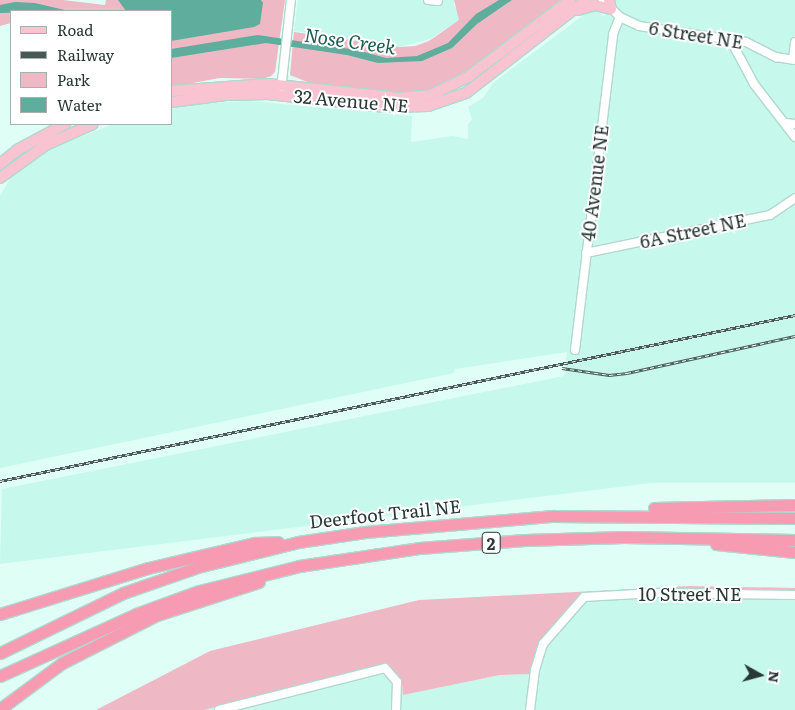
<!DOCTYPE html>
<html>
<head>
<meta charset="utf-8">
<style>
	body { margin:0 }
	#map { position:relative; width:795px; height:710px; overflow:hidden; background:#dffff6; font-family:Literata,serif }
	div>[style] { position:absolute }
	.built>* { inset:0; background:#c6f8ec }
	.green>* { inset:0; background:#eeb9c5 }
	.water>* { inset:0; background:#5fad9c }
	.roads { filter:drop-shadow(1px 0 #b1d8ce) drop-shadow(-1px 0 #b1d8ce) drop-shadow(0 1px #b1d8ce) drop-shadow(0 -1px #b1d8ce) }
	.minor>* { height:8px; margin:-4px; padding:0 4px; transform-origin:4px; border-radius:4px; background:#fff }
	.major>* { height:10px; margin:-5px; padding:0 5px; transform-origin:5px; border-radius:5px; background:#fac3d1 }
	.highway>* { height:11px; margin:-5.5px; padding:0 5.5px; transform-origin:5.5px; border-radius:5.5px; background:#f69bb2 }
	.rail>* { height:3px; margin-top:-1.5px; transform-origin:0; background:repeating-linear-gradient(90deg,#fff 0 4px,#475954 0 8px); box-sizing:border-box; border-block:1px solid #475954 }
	span { translate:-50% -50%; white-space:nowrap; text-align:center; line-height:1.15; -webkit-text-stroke:4px #fff; paint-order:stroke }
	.shield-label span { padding:1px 4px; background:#fff; border:1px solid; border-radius:4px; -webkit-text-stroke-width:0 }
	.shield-label { font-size:16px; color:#283834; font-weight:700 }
	.street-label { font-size:18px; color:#283834 }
	.water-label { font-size:19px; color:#1d5d51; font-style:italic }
	.legend { position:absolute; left:10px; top:10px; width:162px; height:115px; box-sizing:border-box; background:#fff; border:1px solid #a9afae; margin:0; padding:6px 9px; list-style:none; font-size:15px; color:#283834 }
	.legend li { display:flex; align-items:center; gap:10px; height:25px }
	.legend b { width:25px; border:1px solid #a9afae }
	.north { position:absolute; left:735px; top:650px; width:50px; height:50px; -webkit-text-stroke:4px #fff; paint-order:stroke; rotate:97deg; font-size:14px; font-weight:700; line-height:20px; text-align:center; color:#283834 }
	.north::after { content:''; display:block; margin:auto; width:18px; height:22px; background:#283834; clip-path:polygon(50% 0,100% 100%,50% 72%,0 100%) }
</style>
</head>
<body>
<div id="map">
	<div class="built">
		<div style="clip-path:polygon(298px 0,454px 0,454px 6px,460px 13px,459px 20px,430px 39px,399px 47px,294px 31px)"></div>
		<div style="clip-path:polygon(612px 0,795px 0,795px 483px,651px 483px,0 564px,2px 489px,564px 376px,567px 352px,455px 369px,454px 373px,0 468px,0 196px,11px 177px,53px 148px,113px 124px,171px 124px,171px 109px,188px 104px,248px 101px,412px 116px,411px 142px,453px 136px,468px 139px,468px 124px,472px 120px,468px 107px,483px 98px,493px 83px,586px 13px,596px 11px,604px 16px)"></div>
		<div style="clip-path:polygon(659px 589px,795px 591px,795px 710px,204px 710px,377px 666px,396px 673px,402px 684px,403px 695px,500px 675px,530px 674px,536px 651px,543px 639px,581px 594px)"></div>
	</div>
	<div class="green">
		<div style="clip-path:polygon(0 0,63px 0,105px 5px,106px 0,285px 0,275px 72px,271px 76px,263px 79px,220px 78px,171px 87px,171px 11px,11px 11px,11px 23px,0 26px)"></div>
		<div style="clip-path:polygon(454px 0,564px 0,469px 72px,436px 89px,411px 94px,312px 84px,290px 75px,294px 32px,400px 47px,415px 46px,429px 41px,459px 20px)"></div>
		<div style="clip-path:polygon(690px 586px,795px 588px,795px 591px,659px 589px,581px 594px,543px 639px,536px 651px,530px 674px,500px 675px,403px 695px,402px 684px,396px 673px,377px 666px,204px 710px,96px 710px,210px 651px,419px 600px)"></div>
	</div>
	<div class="water">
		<div style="clip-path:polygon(118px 0,261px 0,263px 3px,260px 24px,254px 27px,171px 41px,171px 11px,126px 11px)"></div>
		<div style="clip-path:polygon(499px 0,512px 0,477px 24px,452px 48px,422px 61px,378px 63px,347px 55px,266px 43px,171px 58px,171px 49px,258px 35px,357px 50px,386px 58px,417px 56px,448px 43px,476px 14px)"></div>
		<div style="clip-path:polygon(15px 2px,35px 3px,69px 11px,0 13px,0 5px)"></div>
	</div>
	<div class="roads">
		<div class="minor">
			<div style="left:428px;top:0;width:10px;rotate:6deg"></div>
			<div style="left:603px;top:0;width:24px;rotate:45deg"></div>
			<div style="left:620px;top:17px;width:21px;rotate:25deg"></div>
			<div style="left:639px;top:26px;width:108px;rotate:8.5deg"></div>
			<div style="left:746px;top:42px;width:34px;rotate:27deg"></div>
			<div style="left:776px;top:57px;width:19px;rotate:9deg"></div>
			<div style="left:730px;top:39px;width:51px;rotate:61.9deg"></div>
			<div style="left:754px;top:84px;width:67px;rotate:52.3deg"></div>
			<div style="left:793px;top:59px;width:17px;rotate:-83deg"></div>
			<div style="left:281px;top:90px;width:91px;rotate:-83.7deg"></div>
			<div style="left:785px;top:123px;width:10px;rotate:6deg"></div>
			<div style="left:586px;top:253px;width:188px;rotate:-11.7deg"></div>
			<div style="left:770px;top:215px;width:30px;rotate:-34deg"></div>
			<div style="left:575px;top:350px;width:318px;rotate:-83.1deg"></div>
			<div style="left:613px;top:34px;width:18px;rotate:-68deg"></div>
			<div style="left:219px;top:710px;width:171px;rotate:-14.2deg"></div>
			<div style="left:385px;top:668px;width:18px;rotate:49deg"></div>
			<div style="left:397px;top:682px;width:28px;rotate:92deg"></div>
			<div style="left:530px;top:710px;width:40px;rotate:-82.9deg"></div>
			<div style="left:535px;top:670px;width:27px;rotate:-73deg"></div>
			<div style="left:543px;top:644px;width:62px;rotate:-48.9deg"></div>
			<div style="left:584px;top:597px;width:71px;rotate:-3.2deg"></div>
			<div style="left:655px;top:593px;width:140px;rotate:0.8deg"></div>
		</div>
		<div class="major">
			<div style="left:578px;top:10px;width:18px;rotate:-16deg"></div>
			<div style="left:595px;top:5px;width:16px;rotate:14deg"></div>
			<div style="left:611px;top:9px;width:9px;rotate:-103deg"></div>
			<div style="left:171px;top:91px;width:97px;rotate:-4.1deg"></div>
			<div style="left:268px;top:84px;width:132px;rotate:6.1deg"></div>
			<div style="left:399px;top:98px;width:32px;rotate:-5deg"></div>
			<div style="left:431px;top:95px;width:41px;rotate:-25.9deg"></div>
			<div style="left:468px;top:77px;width:128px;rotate:-37deg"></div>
			<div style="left:171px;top:102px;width:55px;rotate:-7.3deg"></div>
			<div style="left:226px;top:95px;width:42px;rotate:-1.4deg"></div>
			<div style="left:268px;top:94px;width:118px;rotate:6.3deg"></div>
			<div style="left:385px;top:107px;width:43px;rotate:-1.3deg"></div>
			<div style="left:428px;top:106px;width:40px;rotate:-18.9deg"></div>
			<div style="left:466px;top:93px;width:152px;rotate:-37.8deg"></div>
			<div style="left:0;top:164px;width:22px;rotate:-39deg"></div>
			<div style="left:17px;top:150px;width:55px;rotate:-28.4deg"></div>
			<div style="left:0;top:178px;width:57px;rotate:-35.7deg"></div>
			<div style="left:46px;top:145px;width:51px;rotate:-24.1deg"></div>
		</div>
		<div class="highway">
			<div style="left:654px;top:508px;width:141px;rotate:-1.2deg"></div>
			<div style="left:716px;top:544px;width:79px;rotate:5.8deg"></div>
			<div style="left:0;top:614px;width:155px;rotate:-17.3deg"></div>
			<div style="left:148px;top:568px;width:110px;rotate:-13.2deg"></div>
			<div style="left:255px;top:543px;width:23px;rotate:-2deg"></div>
			<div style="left:0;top:653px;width:137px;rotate:-26deg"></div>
			<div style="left:123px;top:593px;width:79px;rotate:-19.1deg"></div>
			<div style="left:198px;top:567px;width:103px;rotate:-14deg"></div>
			<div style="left:298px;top:542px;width:68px;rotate:-8.5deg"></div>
			<div style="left:365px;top:532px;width:189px;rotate:-4.9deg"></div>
			<div style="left:553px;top:516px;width:242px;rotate:0.5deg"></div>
			<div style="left:0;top:676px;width:149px;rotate:-24.5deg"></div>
			<div style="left:136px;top:614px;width:67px;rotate:-20.1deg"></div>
			<div style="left:199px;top:591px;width:103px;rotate:-14deg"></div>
			<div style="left:299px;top:566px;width:121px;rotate:-8.5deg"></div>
			<div style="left:419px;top:548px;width:106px;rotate:-4.3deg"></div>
			<div style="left:525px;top:540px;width:99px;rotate:-1.7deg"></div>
			<div style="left:624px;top:537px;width:171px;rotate:1deg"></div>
			<div style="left:0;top:709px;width:77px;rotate:-36.6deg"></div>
			<div style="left:62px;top:663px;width:106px;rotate:-26.8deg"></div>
			<div style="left:157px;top:615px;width:107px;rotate:-17.9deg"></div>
		</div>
	</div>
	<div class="rail">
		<div style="left:562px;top:368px;width:48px;rotate:8.5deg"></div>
		<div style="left:609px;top:375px;width:18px;rotate:-6deg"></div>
		<div style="left:627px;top:373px;width:172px;rotate:-12.4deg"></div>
		<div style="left:0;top:481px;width:812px;rotate:-11.79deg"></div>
	</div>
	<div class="shield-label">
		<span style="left:491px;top:543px">2</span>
	</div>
	<div class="street-label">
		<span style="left:696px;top:35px;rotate:9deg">6 Street NE</span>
		<span style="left:351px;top:101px;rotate:5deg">32 Avenue NE</span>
		<span style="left:595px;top:183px;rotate:-83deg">40 Avenue NE</span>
		<span style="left:693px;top:231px;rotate:-12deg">6A Street NE</span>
		<span style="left:385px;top:514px;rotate:-6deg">Deerfoot Trail NE</span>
		<span style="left:690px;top:594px">10 Street NE</span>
	</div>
	<div class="water-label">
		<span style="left:350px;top:41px;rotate:8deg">Nose Creek</span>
	</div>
	<ul class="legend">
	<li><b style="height:6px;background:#fac3d1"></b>Road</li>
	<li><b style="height:6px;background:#475954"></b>Railway</li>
	<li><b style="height:14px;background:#eeb9c5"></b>Park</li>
	<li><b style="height:14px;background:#5fad9c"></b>Water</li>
	</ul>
	<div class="north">N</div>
</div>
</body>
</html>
